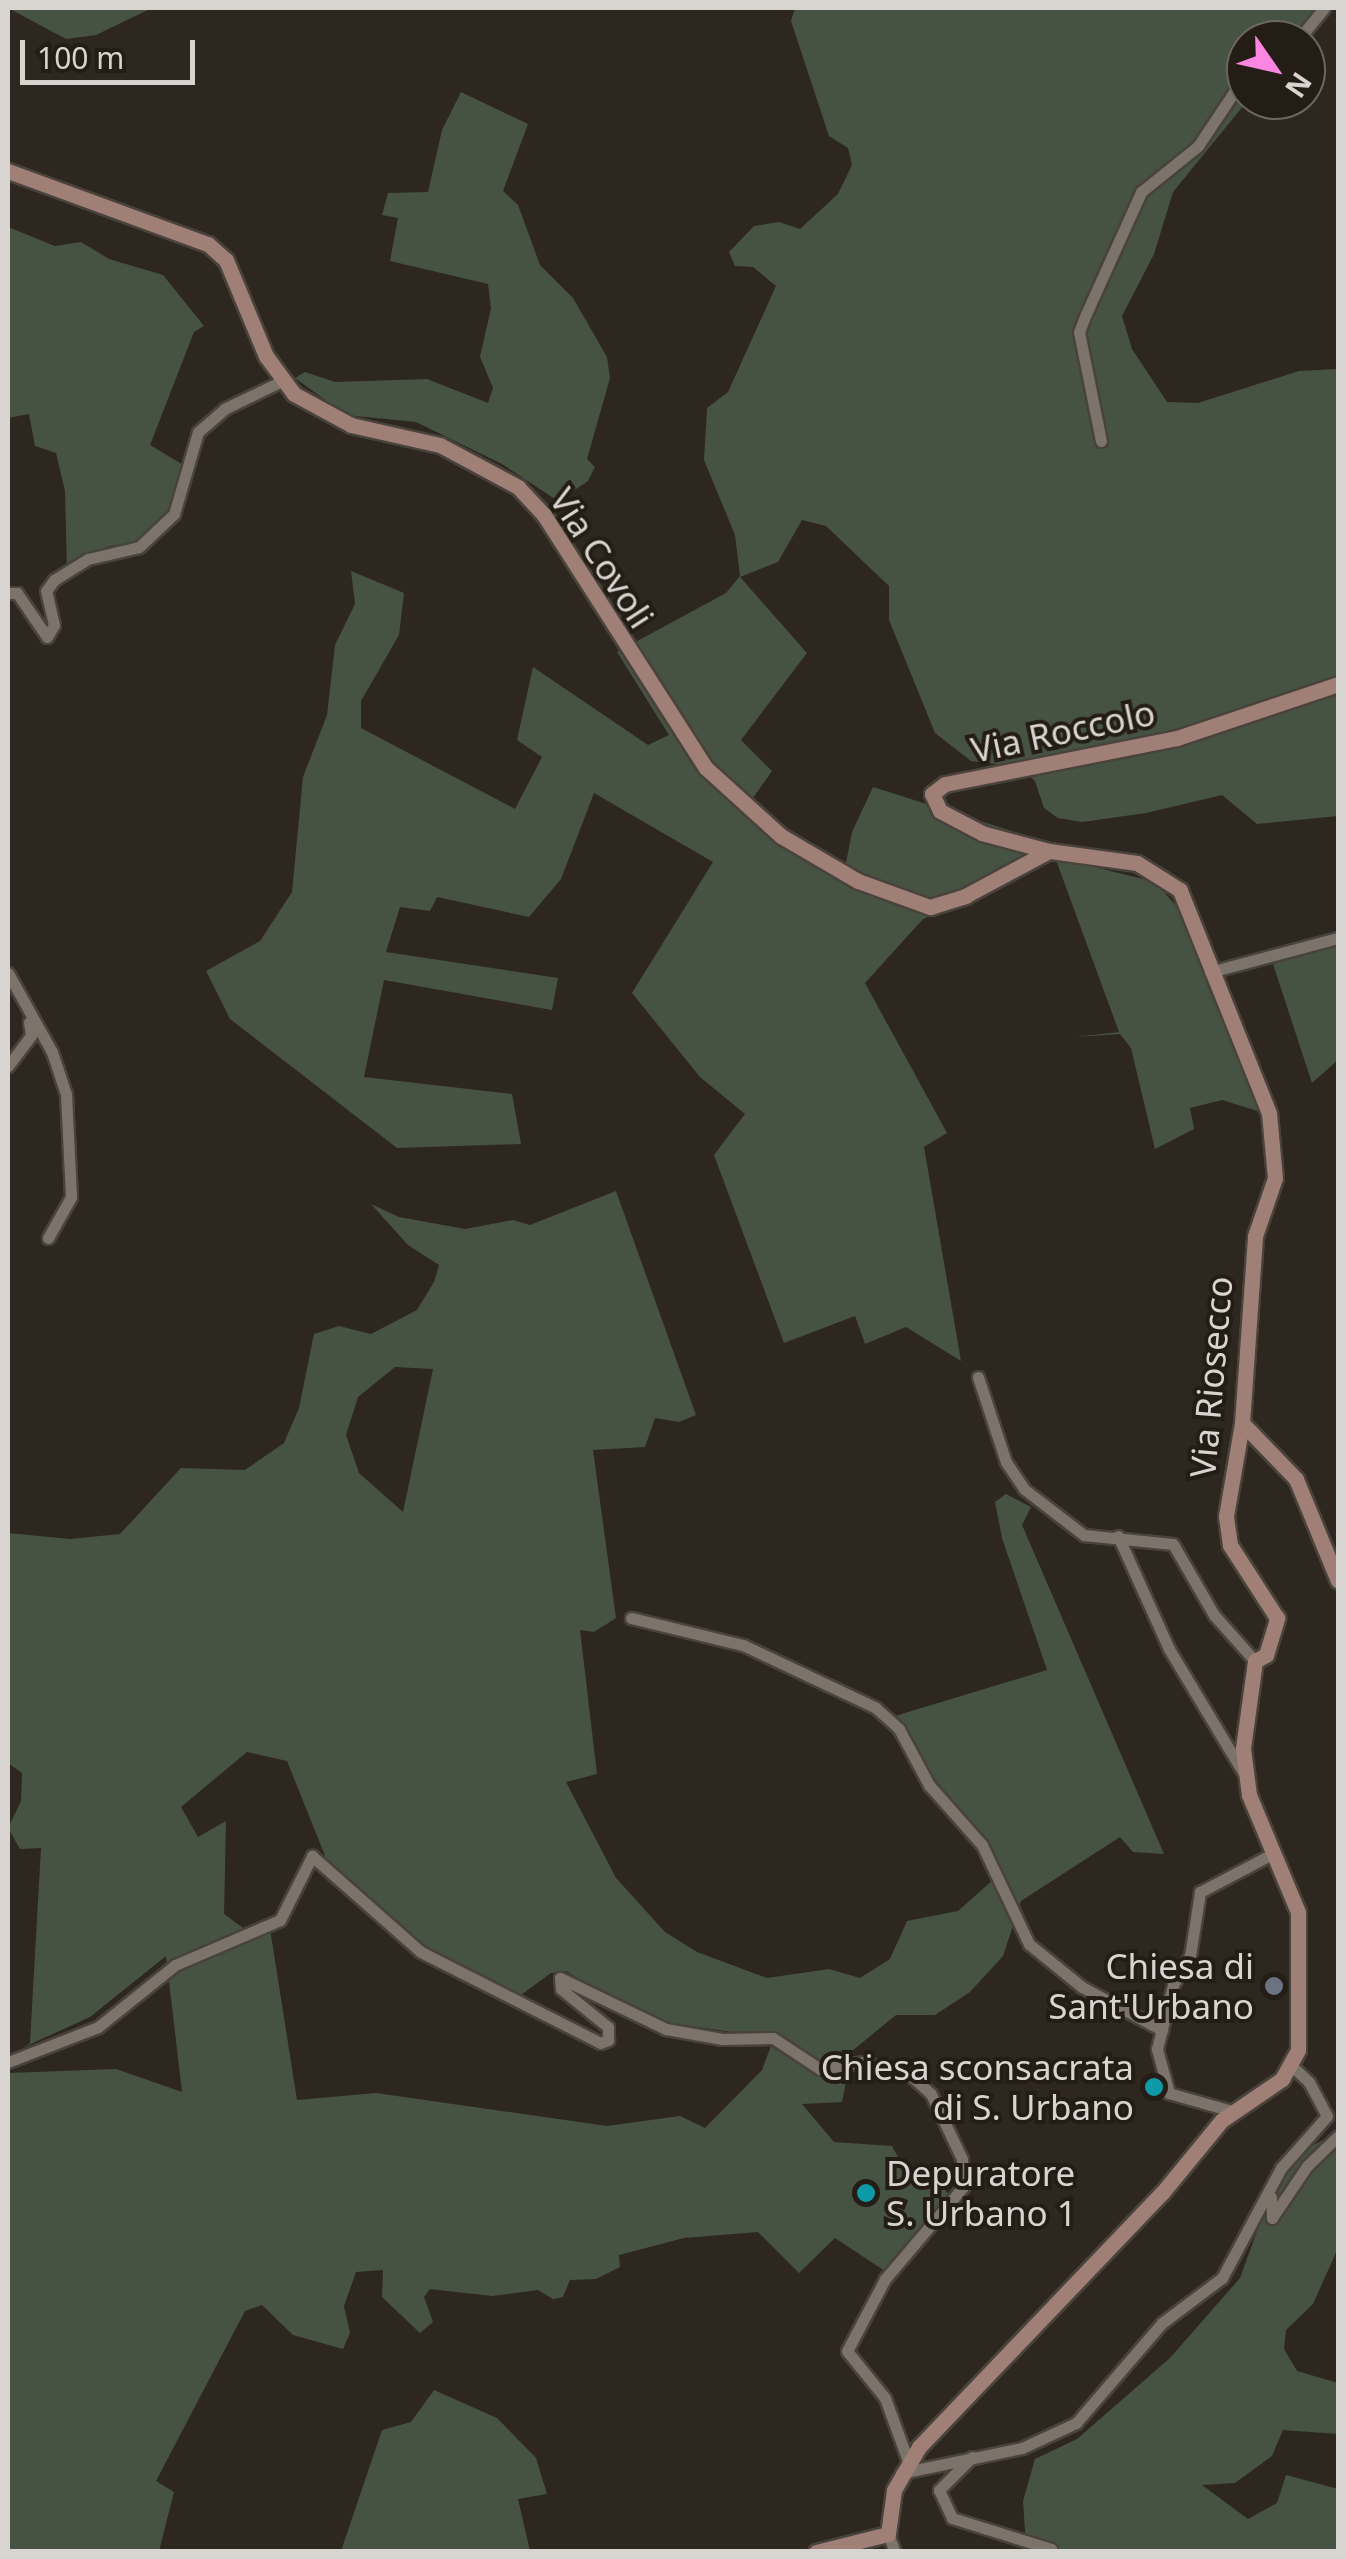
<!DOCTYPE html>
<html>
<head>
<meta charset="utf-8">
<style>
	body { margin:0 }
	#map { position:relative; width:1346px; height:2559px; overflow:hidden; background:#2e271f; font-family:"Noto Sans",sans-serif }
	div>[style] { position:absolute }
	.green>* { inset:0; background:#475342 }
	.roads { filter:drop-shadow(2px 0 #48433c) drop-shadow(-2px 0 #48433c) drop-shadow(0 2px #48433c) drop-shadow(0 -2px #48433c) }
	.street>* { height:11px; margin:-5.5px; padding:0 5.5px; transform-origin:5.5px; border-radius:5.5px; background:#7c746b }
	.secondary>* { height:15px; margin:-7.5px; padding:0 7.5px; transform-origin:7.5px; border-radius:7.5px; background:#a07f76 }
	.dots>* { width:28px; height:28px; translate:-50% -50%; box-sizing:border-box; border:5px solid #241d16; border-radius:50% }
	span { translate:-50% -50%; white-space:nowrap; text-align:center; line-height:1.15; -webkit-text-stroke:8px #241d16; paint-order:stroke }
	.street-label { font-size:35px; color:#d8d4cf }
	.poi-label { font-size:35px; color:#d8d4cf }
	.right { translate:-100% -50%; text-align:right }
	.left { translate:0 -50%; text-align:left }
	.frame { position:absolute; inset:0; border:10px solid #d8d4cf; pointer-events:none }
	.north { position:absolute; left:1226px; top:20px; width:100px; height:100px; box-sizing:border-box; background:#241d16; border:2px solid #6c6660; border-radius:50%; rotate:124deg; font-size:28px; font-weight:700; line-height:40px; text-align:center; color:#d8d4cf }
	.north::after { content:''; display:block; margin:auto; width:35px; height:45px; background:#fd86e2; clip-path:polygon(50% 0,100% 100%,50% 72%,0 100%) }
	.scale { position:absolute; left:20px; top:40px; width:175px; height:45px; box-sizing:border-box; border:5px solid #d8d4cf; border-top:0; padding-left:12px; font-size:30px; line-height:35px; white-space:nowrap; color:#d8d4cf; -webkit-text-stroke:8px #241d16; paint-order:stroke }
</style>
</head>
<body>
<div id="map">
	<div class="green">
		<div style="clip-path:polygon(8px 8px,152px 8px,96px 35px,66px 39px)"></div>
		<div style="clip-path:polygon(795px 8px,1326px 8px,1304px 40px,1246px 40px,1248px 100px,1173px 192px,1154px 254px,1122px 316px,1132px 349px,1167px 402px,1198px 403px,1299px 371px,1338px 369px,1338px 816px,1257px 824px,1222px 795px,1146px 813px,1082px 822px,1058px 818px,1044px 808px,1035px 781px,1021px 767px,971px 761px,935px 733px,889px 620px,889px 586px,826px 526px,802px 520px,778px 562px,740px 577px,807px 653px,741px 740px,772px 771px,748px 805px,845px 868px,852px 832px,873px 787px,1050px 843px,1058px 858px,1155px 882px,1186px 917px,1208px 987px,1264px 1113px,1222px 1100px,1190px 1108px,1194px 1129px,1155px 1149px,1131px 1048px,1120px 1034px,1075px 1037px,1119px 1032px,1056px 860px,923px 919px,865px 983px,947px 1133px,924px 1147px,961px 1361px,906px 1327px,865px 1344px,855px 1316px,784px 1343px,714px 1155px,745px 1114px,700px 1077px,632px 993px,713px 862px,594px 793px,561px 879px,529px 917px,437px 897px,430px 911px,400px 907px,386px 952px,558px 978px,552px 1010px,384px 980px,364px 1077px,512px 1094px,521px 1144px,397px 1148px,230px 1019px,206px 971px,260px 941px,292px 892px,303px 777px,327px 715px,335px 645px,355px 604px,351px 571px,404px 593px,399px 635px,361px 701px,361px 728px,515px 809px,542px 757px,517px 740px,533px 667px,648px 745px,669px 735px,617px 652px,726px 593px,740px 576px,735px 535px,704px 460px,707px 408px,728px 392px,776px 286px,753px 267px,735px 266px,729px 252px,754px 226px,779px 222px,800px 229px,838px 194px,852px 165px,848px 148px,829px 136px,791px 21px)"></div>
		<div style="clip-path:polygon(461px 92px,528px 124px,503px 191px,518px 205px,540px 265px,573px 298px,607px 357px,610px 378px,587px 459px,595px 467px,588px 481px,558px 501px,502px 464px,416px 422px,346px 415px,295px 378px,305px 372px,335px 382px,427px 379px,488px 403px,493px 388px,480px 357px,491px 308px,488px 284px,390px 261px,398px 218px,382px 215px,388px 193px,428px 192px,442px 130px)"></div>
		<div style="clip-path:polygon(8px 227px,55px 246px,81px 242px,109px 259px,163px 275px,204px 326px,194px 332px,150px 445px,188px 468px,178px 508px,144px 541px,109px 546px,67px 570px,65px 491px,56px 453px,35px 446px,29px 414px,8px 418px)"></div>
		<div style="clip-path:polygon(1338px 945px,1338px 1060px,1312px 1083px,1273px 964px)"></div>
		<div style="clip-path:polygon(evenodd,616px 1191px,696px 1415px,679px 1422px,655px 1418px,645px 1447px,593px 1450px,616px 1618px,594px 1632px,580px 1630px,597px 1774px,566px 1782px,616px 1878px,665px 1932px,697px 1952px,767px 1978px,829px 1969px,860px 1978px,890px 1959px,907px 1921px,958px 1911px,993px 1880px,978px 1842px,937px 1800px,887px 1726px,895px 1716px,1047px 1670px,1002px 1538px,995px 1502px,1006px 1494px,1031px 1507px,1022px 1525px,1164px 1854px,1133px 1852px,1120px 1837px,1021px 1901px,1003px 1956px,970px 1992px,935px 2015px,896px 2015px,852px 2051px,842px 2102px,802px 2104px,834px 2142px,892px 2146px,912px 2183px,944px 2189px,957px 2203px,891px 2275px,835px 2238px,799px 2273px,758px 2232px,684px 2238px,619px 2255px,620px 2267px,596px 2279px,570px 2280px,563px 2297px,553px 2299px,538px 2290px,492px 2296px,430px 2289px,424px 2297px,433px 2322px,420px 2333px,382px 2297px,383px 2270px,356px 2272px,344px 2306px,350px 2333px,343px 2349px,293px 2335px,262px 2305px,245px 2311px,156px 2481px,174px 2492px,159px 2551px,8px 2552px,8px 2073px,116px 2069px,182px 2092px,166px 1956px,90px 2017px,22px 2048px,30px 2043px,41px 1848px,20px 1849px,8px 1828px,21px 1801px,22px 1773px,8px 1763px,8px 1533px,70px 1539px,120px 1534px,181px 1468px,245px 1470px,284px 1443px,299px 1408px,314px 1334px,339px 1326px,371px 1334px,417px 1310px,434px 1282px,439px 1265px,408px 1245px,371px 1204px,399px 1217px,465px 1229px,513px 1220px,530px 1225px,616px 1191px,395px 1367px,433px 1369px,403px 1512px,359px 1473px,346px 1435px,358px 1397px,395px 1367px,616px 1191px,247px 1752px,287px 1761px,330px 1868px,396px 1928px,510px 2003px,551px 1973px,566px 1971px,652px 2020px,745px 2034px,771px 2046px,762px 2070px,705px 2128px,680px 2116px,607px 2126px,376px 2093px,297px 2100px,271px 1935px,266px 1924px,243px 1928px,224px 1914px,226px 1821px,198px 1837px,181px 1807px,247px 1752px)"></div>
		<div style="clip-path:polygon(1338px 2132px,1338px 2248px,1313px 2304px,1286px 2330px,1284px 2349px,1297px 2371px,1338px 2383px,1338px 2434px,1283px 2430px,1272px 2456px,1235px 2483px,1202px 2485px,1248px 2519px,1277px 2503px,1286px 2475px,1338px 2489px,1338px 2551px,1032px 2551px,1026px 2545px,1023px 2501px,1035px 2459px,1077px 2439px,1170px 2358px,1240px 2278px,1275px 2182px,1308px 2148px)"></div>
		<div style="clip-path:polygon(434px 2390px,497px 2418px,536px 2458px,547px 2494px,518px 2499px,530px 2551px,341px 2551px,382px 2430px,411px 2422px)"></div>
	</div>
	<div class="roads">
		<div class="street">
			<div style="left:1298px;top:40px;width:41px;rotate:-50.9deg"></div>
			<div style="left:1101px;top:441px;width:111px;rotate:-101.4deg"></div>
			<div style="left:1079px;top:332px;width:19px;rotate:-69deg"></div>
			<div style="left:1086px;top:314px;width:134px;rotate:-65.7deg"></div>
			<div style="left:1141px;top:192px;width:73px;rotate:-38.9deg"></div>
			<div style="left:1198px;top:146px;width:87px;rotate:-56.3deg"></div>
			<div style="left:8px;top:593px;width:9px"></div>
			<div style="left:17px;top:593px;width:53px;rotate:55.7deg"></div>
			<div style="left:47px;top:637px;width:14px;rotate:-60deg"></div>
			<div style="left:54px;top:625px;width:35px;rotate:-103deg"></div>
			<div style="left:46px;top:591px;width:14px;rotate:-54deg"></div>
			<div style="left:54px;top:580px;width:40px;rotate:-32deg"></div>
			<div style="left:88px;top:559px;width:52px;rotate:-13.2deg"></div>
			<div style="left:139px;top:547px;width:48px;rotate:-43.3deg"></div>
			<div style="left:174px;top:514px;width:85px;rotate:-73.7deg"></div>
			<div style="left:198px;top:432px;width:35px;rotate:-41deg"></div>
			<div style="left:224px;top:409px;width:64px;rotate:-25.8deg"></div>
			<div style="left:1210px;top:972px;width:132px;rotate:-14.9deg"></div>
			<div style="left:8px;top:973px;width:90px;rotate:60.9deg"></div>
			<div style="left:52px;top:1052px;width:44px;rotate:71.6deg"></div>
			<div style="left:66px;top:1094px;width:103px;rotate:87.2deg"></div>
			<div style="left:71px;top:1197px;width:47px;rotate:119.3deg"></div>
			<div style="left:8px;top:1066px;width:39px;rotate:-53deg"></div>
			<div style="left:31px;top:1035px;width:13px;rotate:-99deg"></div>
			<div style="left:978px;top:1377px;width:89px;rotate:71.8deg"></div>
			<div style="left:1006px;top:1462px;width:32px;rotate:56deg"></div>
			<div style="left:1024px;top:1489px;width:76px;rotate:37.5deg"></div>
			<div style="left:1084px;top:1535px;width:89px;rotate:5.8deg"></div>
			<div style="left:1173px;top:1544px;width:82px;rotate:60deg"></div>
			<div style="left:1214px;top:1615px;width:62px;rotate:48.3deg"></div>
			<div style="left:1118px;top:1536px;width:124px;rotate:65.7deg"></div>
			<div style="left:1169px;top:1649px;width:152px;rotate:59deg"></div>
			<div style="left:631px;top:1618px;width:115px;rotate:13.6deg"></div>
			<div style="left:743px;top:1645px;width:147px;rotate:25.3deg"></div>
			<div style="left:876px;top:1708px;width:31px;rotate:42deg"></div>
			<div style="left:899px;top:1729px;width:64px;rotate:61.8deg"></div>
			<div style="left:929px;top:1785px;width:80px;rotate:48.5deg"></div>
			<div style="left:982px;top:1845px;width:110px;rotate:64.6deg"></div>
			<div style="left:1029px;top:1944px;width:68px;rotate:39.1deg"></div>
			<div style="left:1082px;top:1987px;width:91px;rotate:28.3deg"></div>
			<div style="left:8px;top:2062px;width:97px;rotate:-21.3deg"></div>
			<div style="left:98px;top:2027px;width:99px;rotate:-38.8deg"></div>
			<div style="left:175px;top:1965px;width:114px;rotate:-23.2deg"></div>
			<div style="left:280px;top:1920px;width:72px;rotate:-63.4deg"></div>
			<div style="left:312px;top:1856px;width:145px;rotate:41.4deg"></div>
			<div style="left:421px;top:1952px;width:201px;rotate:26.9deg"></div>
			<div style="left:600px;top:2043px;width:9px;rotate:-21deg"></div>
			<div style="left:608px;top:2040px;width:13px;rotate:-90deg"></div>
			<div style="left:608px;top:2027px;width:60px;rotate:-141deg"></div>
			<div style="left:561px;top:1989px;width:11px;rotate:-95deg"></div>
			<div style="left:560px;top:1978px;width:118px;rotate:25.7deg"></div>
			<div style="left:666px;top:2029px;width:57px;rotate:10.1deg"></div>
			<div style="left:722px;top:2039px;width:51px;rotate:-1.1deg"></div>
			<div style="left:773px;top:2038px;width:56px;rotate:33.4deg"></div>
			<div style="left:820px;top:2069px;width:44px;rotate:-9.2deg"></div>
			<div style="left:863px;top:2062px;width:49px;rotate:15.5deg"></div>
			<div style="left:910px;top:2075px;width:28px;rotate:42deg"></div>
			<div style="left:931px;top:2094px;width:72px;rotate:64.5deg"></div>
			<div style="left:962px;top:2159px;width:28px;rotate:88deg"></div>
			<div style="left:963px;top:2187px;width:121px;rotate:130.3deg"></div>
			<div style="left:885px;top:2279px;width:81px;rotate:117.8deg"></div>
			<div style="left:847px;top:2351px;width:60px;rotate:51deg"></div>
			<div style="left:885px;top:2398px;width:67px;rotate:69.9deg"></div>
			<div style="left:1232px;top:2111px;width:66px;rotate:-164.1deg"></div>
			<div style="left:1169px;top:2093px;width:46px;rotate:-105.3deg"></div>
			<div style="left:1157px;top:2049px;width:66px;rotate:-76deg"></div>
			<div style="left:1173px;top:1985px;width:34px;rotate:-60deg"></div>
			<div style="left:1190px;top:1956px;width:65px;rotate:-81.1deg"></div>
			<div style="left:1200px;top:1892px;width:84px;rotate:-27.8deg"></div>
			<div style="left:1271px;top:2197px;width:21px;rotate:87deg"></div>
			<div style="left:1272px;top:2218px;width:63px;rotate:-56.1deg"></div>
			<div style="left:1307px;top:2166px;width:43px;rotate:-44.1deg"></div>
			<div style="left:972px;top:2457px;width:47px;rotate:135deg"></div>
			<div style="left:939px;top:2490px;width:31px;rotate:65deg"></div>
			<div style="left:952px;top:2518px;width:104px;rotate:17.4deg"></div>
			<div style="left:901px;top:2473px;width:124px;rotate:-11.7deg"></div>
			<div style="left:1022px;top:2448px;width:60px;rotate:-24.8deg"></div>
			<div style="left:1076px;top:2423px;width:132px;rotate:-49.3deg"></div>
			<div style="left:1162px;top:2323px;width:75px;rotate:-36.9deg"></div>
			<div style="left:1222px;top:2278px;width:125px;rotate:-61.8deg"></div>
			<div style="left:1281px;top:2168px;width:69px;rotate:-48.5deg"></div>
			<div style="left:1327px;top:2116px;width:38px;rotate:-118deg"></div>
			<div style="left:1309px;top:2082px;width:23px;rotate:-137deg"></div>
			<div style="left:888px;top:2534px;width:19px;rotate:69deg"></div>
		</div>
		<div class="secondary">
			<div style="left:8px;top:171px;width:213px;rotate:20.1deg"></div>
			<div style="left:208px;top:244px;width:24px;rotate:42deg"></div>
			<div style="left:226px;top:260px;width:104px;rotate:67.4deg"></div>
			<div style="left:266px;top:356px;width:47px;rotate:53.6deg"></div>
			<div style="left:294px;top:394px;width:65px;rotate:28.5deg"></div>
			<div style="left:351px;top:425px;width:91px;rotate:12.7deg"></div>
			<div style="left:440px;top:445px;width:89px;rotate:28.3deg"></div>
			<div style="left:518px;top:487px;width:38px;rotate:47deg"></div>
			<div style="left:544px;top:515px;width:300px;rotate:57.4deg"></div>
			<div style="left:706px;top:768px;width:101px;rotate:42.2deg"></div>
			<div style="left:781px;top:836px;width:89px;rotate:30.3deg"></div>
			<div style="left:858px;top:881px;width:77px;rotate:19.9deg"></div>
			<div style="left:930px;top:907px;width:37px;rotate:-17deg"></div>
			<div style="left:965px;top:896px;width:95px;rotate:-28.2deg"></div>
			<div style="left:1242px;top:1423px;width:78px;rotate:46deg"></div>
			<div style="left:1296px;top:1479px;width:110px;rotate:67.6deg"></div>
			<div style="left:816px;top:2552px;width:74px;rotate:-14deg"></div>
			<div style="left:888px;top:2534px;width:44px;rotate:-82.2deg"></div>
			<div style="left:894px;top:2490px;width:50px;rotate:-59.8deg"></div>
			<div style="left:919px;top:2447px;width:352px;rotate:-46.3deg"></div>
			<div style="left:1162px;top:2193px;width:94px;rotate:-50.6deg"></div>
			<div style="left:1222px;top:2120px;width:73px;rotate:-34.3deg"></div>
			<div style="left:1282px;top:2079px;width:33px;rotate:-61deg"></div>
			<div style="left:1298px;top:2050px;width:138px;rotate:-90deg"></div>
			<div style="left:1298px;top:1912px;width:127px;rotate:-112.7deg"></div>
			<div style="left:1249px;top:1795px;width:47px;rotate:-97.3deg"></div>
			<div style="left:1243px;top:1748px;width:88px;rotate:-82.1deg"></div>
			<div style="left:1255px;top:1661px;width:13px;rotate:-29deg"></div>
			<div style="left:1266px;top:1655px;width:39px;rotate:-73deg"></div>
			<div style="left:1277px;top:1618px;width:87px;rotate:-122.8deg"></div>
			<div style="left:1230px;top:1545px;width:29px;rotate:-98deg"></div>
			<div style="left:1226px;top:1516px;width:94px;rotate:-80.2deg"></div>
			<div style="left:1242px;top:1423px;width:187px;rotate:-86deg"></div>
			<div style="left:1255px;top:1236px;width:61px;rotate:-71deg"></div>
			<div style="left:1275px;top:1178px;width:65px;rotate:-95.3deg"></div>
			<div style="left:1269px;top:1113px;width:240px;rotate:-111.8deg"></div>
			<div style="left:1180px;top:890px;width:51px;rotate:-147.9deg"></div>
			<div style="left:1137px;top:863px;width:89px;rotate:-172.2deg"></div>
			<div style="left:1049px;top:851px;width:69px;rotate:-165deg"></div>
			<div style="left:982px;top:833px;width:47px;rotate:-152.4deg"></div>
			<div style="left:940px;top:811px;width:19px;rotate:-115deg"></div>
			<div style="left:932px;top:794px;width:16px;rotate:-38deg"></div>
			<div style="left:945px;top:784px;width:237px;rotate:-11.2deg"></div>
			<div style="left:1177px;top:738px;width:170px;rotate:-18.5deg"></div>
		</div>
	</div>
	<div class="dots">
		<div style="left:1274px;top:1986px;background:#6b7280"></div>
		<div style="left:1154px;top:2087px;background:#0f9aa8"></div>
		<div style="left:866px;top:2193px;background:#0f9aa8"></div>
	</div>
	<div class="street-label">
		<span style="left:602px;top:558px;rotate:57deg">Via Covoli</span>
		<span style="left:1063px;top:731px;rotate:-12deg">Via Roccolo</span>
		<span style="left:1211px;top:1377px;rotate:-85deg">Via Riosecco</span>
	</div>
	<div class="poi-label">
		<span class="right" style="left:1254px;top:1986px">Chiesa di<br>Sant'Urbano</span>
		<span class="right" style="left:1134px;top:2087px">Chiesa sconsacrata<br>di S. Urbano</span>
		<span class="left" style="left:886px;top:2193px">Depuratore<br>S. Urbano 1</span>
	</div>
	<div class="frame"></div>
	<div class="north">N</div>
	<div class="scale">100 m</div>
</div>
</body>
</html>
